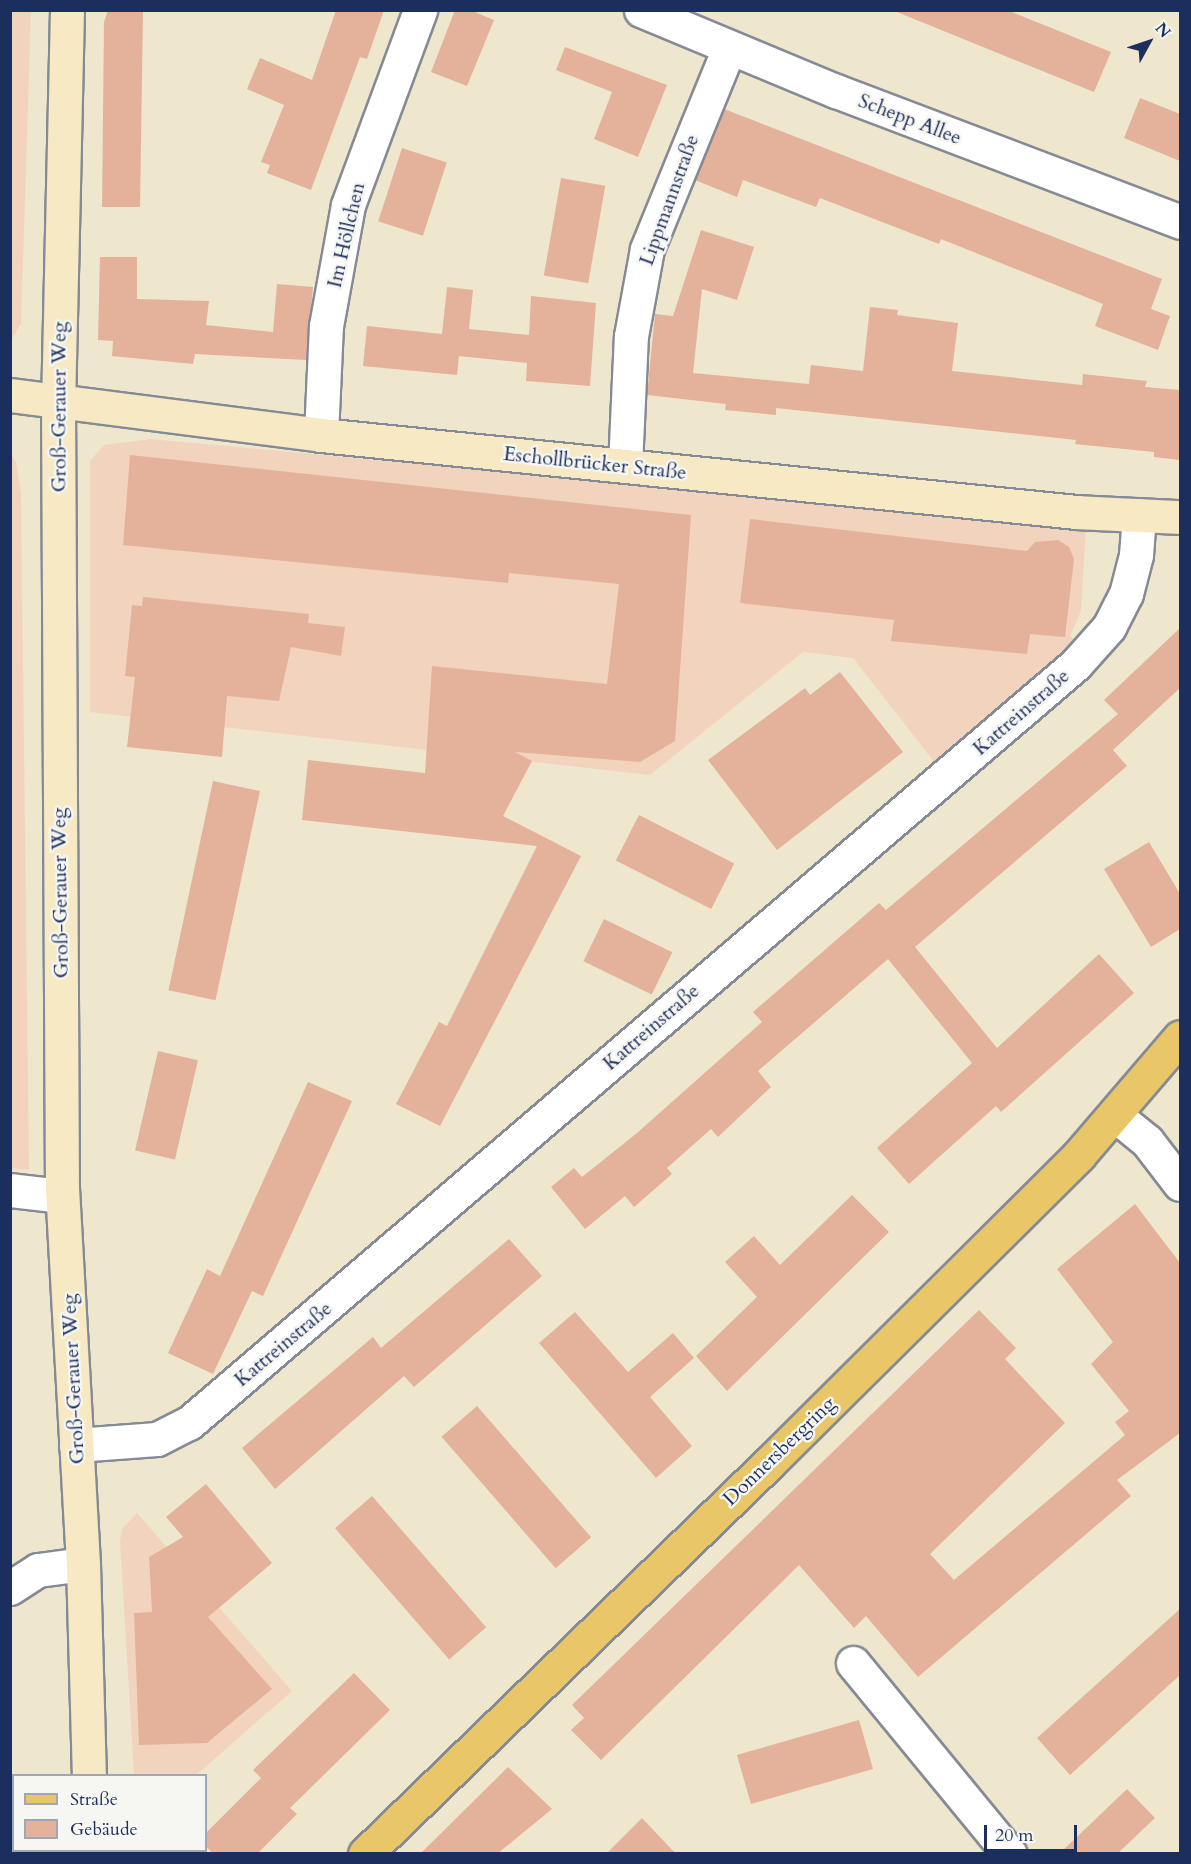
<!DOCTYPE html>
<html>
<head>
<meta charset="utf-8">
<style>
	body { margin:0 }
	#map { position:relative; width:1191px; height:1864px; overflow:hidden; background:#eee6cd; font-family:Cardo,serif }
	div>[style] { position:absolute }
	.built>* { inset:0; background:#f2d4be }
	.building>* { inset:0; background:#e4b29b; transform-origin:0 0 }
	.roads { filter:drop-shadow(2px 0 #848a96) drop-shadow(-2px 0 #848a96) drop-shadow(0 2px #848a96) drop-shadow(0 -2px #848a96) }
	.street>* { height:33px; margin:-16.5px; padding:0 16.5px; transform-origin:16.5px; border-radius:16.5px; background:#fff }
	.secondary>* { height:33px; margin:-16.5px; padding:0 16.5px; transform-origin:16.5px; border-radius:16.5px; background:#f6e9c3 }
	.primary>* { height:33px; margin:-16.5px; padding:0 16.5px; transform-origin:16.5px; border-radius:16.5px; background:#e9c769 }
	span { translate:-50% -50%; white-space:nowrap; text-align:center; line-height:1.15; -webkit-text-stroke:5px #f6f6f2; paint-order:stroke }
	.street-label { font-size:20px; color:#1b2f5e }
	.frame { position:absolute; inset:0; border:12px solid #1b2f5e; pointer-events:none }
	.legend { position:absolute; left:12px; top:1774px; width:195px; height:78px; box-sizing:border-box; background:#f6f6f2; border:2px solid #9ea6b7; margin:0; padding:8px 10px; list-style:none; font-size:18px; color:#1b2f5e }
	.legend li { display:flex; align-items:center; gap:12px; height:30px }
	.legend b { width:30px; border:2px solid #9ea6b7 }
	.north { position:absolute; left:1119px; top:12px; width:60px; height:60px; -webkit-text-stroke:4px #f6f6f2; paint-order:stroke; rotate:50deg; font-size:16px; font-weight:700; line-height:24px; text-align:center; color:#1b2f5e }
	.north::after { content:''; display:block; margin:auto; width:21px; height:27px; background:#1b2f5e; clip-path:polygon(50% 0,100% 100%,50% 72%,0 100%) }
	.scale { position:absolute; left:984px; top:1825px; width:93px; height:27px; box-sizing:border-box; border:3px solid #1b2f5e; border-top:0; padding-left:8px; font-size:18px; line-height:21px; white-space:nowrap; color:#1b2f5e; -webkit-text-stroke:4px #f6f6f2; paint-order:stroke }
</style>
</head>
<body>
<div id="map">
	<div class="built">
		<div style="clip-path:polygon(11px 10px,31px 11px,21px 324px,11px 340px)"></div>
		<div style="clip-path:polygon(151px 439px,1086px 526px,1081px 611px,1070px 636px,1088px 651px,946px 777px,853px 658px,803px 652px,650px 775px,90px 712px,90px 461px,104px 445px)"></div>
		<div style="clip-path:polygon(11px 455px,16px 462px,21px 493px,29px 1170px,10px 1168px)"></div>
		<div style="clip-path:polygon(137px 1513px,292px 1691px,196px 1775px,134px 1775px,120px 1541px,122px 1529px)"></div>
	</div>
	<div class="building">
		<div style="clip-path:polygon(108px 10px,143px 10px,140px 207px,102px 207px,104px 22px)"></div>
		<div style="clip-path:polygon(336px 10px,384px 10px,367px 59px,360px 57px,311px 190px,267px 173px,270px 165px,261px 162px,284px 105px,247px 89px,260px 58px,312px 80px)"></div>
		<div style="clip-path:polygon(455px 10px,470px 10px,494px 20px,467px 86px,431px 72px)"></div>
		<div style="clip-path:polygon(892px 10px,1007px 10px,1111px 52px,1094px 92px)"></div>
		<div style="clip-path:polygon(565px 47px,667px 85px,638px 157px,594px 139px,612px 92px,556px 70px)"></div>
		<div style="clip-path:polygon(1140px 98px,1180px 114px,1180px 161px,1124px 138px)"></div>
		<div style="clip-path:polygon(724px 109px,1162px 279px,1151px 309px,1170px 316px,1158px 350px,1095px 326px,1103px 304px,941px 239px,939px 244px,820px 198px,816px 207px,743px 180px,737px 197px,695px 180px)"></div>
		<div style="left:402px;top:148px;width:47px;height:77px;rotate:18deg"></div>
		<div style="left:561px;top:178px;width:45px;height:99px;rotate:10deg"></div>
		<div style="clip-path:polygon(701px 230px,754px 247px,737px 300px,702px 289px,693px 373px,809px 384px,811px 365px,863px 371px,870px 307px,898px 310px,897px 315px,958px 323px,952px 371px,1082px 385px,1083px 374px,1147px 381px,1145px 387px,1180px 390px,1180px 460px,1154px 457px,1154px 452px,1075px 444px,1076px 440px,776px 408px,776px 415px,725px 410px,726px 404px,647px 395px,655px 314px,673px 316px)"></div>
		<div style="clip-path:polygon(100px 257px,137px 257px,137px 299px,209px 301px,206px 325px,273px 332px,277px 284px,313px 287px,306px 360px,195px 354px,193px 364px,112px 356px,113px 341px,98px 340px)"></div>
		<div style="clip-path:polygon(447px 287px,473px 290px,469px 329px,529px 335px,531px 296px,596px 303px,590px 386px,526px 381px,527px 363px,459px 356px,457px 375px,363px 366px,367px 326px,442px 334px)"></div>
		<div style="clip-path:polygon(130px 455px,691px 515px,675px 741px,640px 762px,515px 752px,532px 761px,503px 816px,581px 856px,440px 1126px,396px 1104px,439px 1022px,447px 1026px,537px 846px,302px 820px,308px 760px,425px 773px,432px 666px,607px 684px,619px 584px,509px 573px,508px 583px,123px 545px)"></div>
		<div style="clip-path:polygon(750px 519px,1027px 551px,1035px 542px,1058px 540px,1069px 547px,1074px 559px,1065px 637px,1030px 634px,1027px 654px,891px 641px,894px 620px,740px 603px)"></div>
		<div style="clip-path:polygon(143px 597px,309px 614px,308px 623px,345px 627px,341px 656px,291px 647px,279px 701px,227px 696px,222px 757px,127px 747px,135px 677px,125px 676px,132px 605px,142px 606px)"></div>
		<div style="clip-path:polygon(1180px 628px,1180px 688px,1113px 750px,1127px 766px,915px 947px,997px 1048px,1099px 954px,1134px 993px,1001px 1112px,996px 1106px,909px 1184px,877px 1148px,972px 1063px,888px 959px,758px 1071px,771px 1087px,718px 1137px,711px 1129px,667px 1168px,672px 1174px,634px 1207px,625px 1196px,585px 1229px,551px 1187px,574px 1168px,582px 1177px,637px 1133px,762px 1022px,753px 1012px,879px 903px,886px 910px,1118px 714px,1104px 700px)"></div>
		<div style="clip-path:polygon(840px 672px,903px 752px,777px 850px,708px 760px,805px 688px,810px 695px)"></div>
		<div style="left:213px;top:781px;width:48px;height:214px;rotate:12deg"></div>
		<div style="left:639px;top:815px;width:107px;height:51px;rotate:27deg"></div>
		<div style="clip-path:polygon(1149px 842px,1180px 894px,1180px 929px,1151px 947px,1104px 869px)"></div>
		<div style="left:604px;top:919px;width:76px;height:47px;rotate:26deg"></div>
		<div style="left:158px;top:1051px;width:41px;height:102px;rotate:13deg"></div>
		<div style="clip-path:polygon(308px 1082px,352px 1101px,263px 1296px,252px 1291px,213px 1374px,168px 1353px,207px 1269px,220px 1276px)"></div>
		<div style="clip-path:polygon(852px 1195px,889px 1232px,727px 1391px,696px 1356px,757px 1297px,725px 1262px,754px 1236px,780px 1265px)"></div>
		<div style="clip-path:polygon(1135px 1204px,1180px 1263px,1180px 1433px,1117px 1480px,1131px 1496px,918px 1677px,866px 1616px,854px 1628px,799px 1565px,601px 1760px,571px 1730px,584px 1718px,572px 1705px,979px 1310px,1016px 1348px,1005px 1359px,1065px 1423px,930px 1554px,954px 1580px,1125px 1435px,1115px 1422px,1129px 1411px,1091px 1364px,1113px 1342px,1057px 1269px)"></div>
		<div style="clip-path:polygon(509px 1239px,542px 1276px,414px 1387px,404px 1376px,275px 1489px,242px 1448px,373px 1337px,381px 1348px)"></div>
		<div style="clip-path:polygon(575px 1312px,628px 1372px,673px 1333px,694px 1358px,650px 1397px,692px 1446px,656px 1478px,539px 1343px)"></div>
		<div style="left:477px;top:1406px;width:174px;height:47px;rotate:49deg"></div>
		<div style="clip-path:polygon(206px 1484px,272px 1563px,208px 1617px,272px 1689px,207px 1743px,139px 1745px,134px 1613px,152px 1612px,149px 1557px,183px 1537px,166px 1517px)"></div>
		<div style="left:372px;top:1496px;width:174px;height:49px;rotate:49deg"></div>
		<div style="clip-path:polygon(1180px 1609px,1180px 1675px,1070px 1775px,1037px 1738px)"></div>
		<div style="clip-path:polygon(354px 1673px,390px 1710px,290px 1808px,297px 1814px,257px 1854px,213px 1854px,206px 1846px,206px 1833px,261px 1778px,253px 1770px)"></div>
		<div style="left:859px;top:1720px;width:51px;height:127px;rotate:74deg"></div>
		<div style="clip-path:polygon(508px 1767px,552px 1809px,497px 1854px,420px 1854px)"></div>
		<div style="clip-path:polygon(1127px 1789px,1155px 1818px,1117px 1854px,1059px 1854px)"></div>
		<div style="clip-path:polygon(642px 1818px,676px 1854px,606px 1854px)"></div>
	</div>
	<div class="roads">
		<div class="street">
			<div style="left:641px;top:10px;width:211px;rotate:22.6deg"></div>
			<div style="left:836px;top:91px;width:368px;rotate:20.8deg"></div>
			<div style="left:321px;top:435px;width:109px;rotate:-87.4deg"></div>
			<div style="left:326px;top:326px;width:123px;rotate:-79.7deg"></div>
			<div style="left:348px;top:205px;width:208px;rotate:-69.7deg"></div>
			<div style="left:625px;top:466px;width:130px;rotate:-87.4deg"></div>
			<div style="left:631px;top:336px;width:88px;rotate:-79.6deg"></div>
			<div style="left:647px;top:249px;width:217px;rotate:-67.8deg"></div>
			<div style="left:1116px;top:1116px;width:40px;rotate:39deg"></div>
			<div style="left:1147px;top:1141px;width:54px;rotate:52.5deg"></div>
			<div style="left:10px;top:1190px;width:52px;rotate:6.6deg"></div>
			<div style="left:76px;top:1445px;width:81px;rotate:-4.2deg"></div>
			<div style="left:157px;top:1439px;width:36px;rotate:-27deg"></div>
			<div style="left:189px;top:1423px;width:1167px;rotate:-40.55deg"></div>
			<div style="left:1076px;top:664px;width:50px;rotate:-48.3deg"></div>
			<div style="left:1109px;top:627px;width:37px;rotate:-63deg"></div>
			<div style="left:1126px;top:594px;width:40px;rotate:-75.6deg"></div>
			<div style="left:1136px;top:555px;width:40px;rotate:-85.7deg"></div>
			<div style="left:10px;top:1588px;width:33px;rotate:-33deg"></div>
			<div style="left:38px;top:1570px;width:45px;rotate:-7.6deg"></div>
			<div style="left:853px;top:1663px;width:247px;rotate:50.6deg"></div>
		</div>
		<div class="secondary">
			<div style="left:67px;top:10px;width:392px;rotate:91.3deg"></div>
			<div style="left:58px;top:402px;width:786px;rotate:89.71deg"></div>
			<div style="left:62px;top:1188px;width:377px;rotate:86.8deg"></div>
			<div style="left:83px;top:1564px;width:212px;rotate:88.4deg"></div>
			<div style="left:10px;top:395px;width:314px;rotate:7.3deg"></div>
			<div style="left:321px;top:435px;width:759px;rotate:5.82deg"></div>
			<div style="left:1076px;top:512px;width:104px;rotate:2.8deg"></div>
			<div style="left:93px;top:1850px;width:4px;rotate:90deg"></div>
		</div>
		<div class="primary">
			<div style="left:365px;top:1854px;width:562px;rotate:-44.06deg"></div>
			<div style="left:769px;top:1463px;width:437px;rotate:-44.8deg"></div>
			<div style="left:1079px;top:1155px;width:155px;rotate:-49.4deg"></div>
		</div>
	</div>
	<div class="street-label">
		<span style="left:910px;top:119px;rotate:21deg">Schepp Allee</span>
		<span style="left:669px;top:200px;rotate:-70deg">Lippmannstraße</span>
		<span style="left:346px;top:235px;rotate:-77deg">Im Höllchen</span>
		<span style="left:59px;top:407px;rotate:-90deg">Groß-Gerauer Weg</span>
		<span style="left:595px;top:463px;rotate:6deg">Eschollbrücker Straße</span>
		<span style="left:1021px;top:712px;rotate:-41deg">Kattreinstraße</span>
		<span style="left:60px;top:893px;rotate:-91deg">Groß-Gerauer Weg</span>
		<span style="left:651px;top:1027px;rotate:-41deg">Kattreinstraße</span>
		<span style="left:283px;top:1344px;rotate:-40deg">Kattreinstraße</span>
		<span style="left:73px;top:1379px;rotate:-93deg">Groß-Gerauer Weg</span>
		<span style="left:779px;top:1451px;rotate:-44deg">Donnersbergring</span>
	</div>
	<div class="frame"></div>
	<ul class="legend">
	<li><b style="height:8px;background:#e9c769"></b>Straße</li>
	<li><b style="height:16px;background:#e4b29b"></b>Gebäude</li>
	</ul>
	<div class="north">N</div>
	<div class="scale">20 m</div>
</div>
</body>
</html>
